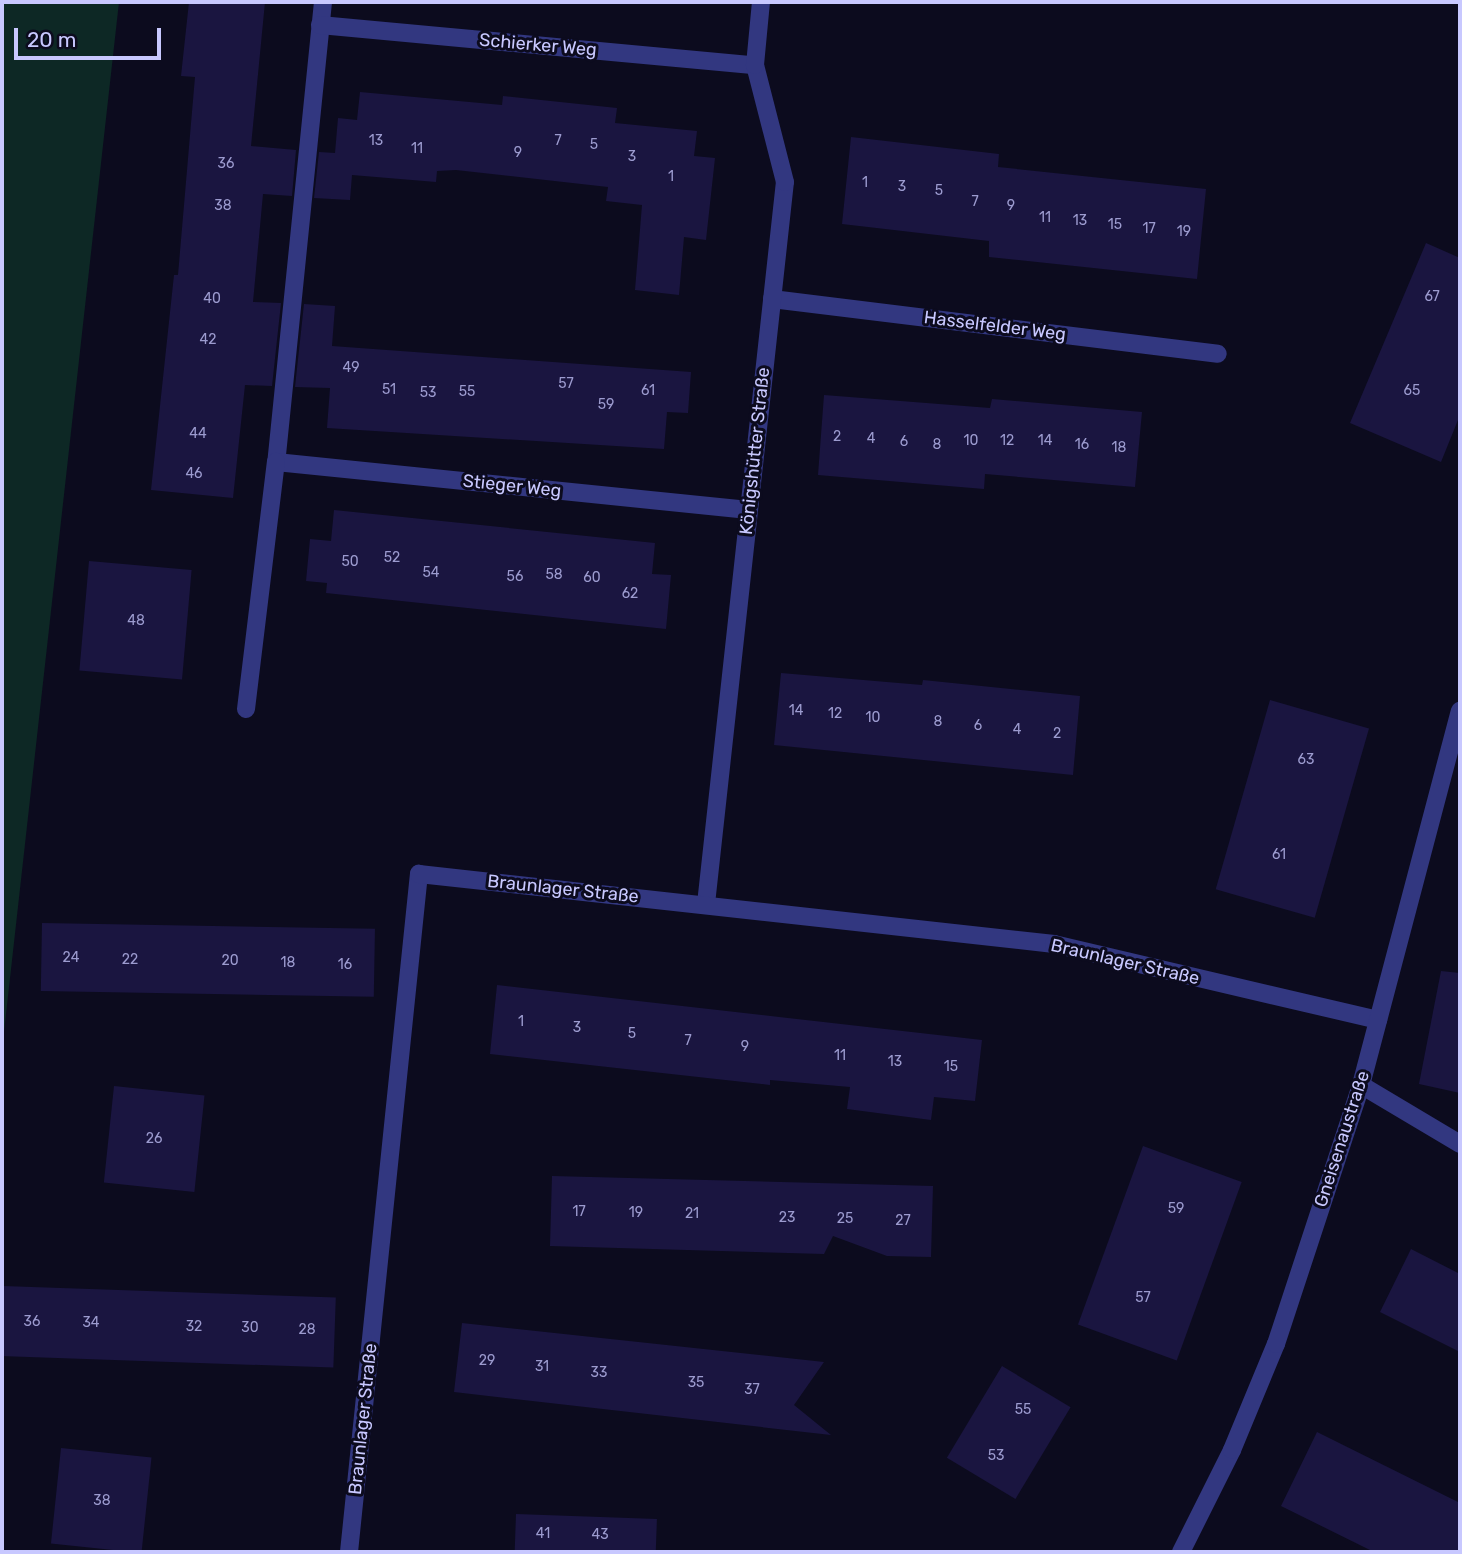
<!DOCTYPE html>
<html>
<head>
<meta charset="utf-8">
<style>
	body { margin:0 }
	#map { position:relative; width:1462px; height:1554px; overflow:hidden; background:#0c0b1e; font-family:Rubik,sans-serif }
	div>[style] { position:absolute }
	.green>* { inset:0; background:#0d2825 }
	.building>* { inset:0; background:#1a1540; transform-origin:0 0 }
	.minor>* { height:18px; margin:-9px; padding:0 9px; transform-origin:9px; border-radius:9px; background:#323780 }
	span { translate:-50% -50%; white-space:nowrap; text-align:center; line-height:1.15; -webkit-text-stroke:6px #0c0b1e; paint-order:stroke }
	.number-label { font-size:14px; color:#9c9bcf }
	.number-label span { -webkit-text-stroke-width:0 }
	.street-label { font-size:18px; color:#c8c8ff }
	.frame { position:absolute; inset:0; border:4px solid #c8c8ff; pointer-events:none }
	.scale { position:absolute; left:14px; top:28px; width:147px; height:32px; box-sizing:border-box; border:4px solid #c8c8ff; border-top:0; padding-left:9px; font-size:21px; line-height:24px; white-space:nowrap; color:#c8c8ff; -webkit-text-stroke:5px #0c0b1e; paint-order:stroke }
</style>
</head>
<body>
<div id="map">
	<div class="green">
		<div style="clip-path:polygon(2px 2px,119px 2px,2px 1050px)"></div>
	</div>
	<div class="building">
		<div style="clip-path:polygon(189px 2px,265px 2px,251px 146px,296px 150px,292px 196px,263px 194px,253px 302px,281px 303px,272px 386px,245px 385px,233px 498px,151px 490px,174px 275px,178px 275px,195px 77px,181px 76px)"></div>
		<div style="clip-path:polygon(360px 92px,502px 105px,503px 96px,617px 108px,615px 123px,697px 131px,694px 156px,715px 158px,706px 240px,684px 237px,679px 295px,635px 290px,642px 205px,606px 201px,608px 187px,456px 170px,437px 171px,436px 182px,352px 175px,350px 200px,314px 198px,319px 152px,335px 153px,338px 118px,357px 120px)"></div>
		<div style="clip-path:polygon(851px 137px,999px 154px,998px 167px,1206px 189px,1197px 279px,989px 257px,989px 241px,842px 224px)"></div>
		<div style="clip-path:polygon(1426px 243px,1460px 258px,1460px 415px,1441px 462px,1350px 423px)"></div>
		<div style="clip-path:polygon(304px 304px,335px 306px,332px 346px,691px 372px,688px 413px,667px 412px,664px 449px,327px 428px,330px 388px,295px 387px)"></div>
		<div style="clip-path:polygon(824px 395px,990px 408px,992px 399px,1142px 412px,1135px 487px,985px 474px,984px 489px,818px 475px)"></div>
		<div style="clip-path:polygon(334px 510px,655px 543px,652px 574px,671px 575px,666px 629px,326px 593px,327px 583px,306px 581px,310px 539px,331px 541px)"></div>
		<div style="left:89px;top:561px;width:103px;height:110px;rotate:5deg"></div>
		<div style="clip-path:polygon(781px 673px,922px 685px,923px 680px,1080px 696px,1073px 775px,774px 745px)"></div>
		<div style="left:1270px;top:700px;width:103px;height:197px;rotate:16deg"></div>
		<div style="left:42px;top:923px;width:333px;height:68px;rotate:1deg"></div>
		<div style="clip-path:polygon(1441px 971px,1460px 973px,1460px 1093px,1419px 1084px)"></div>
		<div style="clip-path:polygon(497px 985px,982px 1040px,975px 1101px,934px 1097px,931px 1120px,847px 1109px,850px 1087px,770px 1080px,770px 1085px,490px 1054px)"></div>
		<div style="left:114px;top:1086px;width:91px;height:97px;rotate:6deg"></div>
		<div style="left:1143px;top:1146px;width:105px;height:190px;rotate:20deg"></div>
		<div style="clip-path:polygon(552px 1176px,933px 1186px,931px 1257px,887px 1256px,833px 1236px,824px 1254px,550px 1246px)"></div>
		<div style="clip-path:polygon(1411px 1249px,1460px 1274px,1460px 1352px,1380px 1312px)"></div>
		<div style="left:3px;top:1286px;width:333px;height:70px;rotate:2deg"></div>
		<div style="clip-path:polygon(462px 1323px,824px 1362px,794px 1405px,831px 1435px,454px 1392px)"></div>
		<div style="left:1002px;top:1366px;width:80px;height:107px;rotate:31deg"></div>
		<div style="clip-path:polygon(1317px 1432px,1460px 1503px,1460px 1552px,1374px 1552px,1281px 1506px)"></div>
		<div style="left:61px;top:1448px;width:91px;height:96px;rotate:6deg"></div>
		<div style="left:516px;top:1514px;width:141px;height:38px;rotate:2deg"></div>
	</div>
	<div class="minor">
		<div style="left:323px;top:2px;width:462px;rotate:95.8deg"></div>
		<div style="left:276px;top:462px;width:475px;rotate:5.8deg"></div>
		<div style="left:320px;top:25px;width:437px;rotate:5.3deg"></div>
		<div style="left:772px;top:299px;width:449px;rotate:7deg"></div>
		<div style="left:246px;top:709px;width:249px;rotate:-83.1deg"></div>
		<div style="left:706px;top:904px;width:726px;rotate:-83.76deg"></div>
		<div style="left:785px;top:182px;width:121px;rotate:-104.4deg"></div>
		<div style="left:755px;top:65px;width:63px;rotate:-84.6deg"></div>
		<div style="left:1361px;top:1085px;width:115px;rotate:30.8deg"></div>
		<div style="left:349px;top:1552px;width:682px;rotate:-84.11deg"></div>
		<div style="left:419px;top:874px;width:639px;rotate:6.29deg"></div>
		<div style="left:1054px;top:944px;width:333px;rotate:13.2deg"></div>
		<div style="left:1181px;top:1552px;width:114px;rotate:-63.4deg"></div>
		<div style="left:1232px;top:1450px;width:115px;rotate:-67.5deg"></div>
		<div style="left:1276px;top:1344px;width:273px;rotate:-71.8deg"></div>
		<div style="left:1361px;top:1085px;width:387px;rotate:-75.2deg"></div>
	</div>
	<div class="number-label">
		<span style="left:376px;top:141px">13</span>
		<span style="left:558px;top:141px">7</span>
		<span style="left:594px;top:145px">5</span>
		<span style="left:417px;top:149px">11</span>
		<span style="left:518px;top:153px">9</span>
		<span style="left:632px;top:157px">3</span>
		<span style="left:226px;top:164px">36</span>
		<span style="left:671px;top:177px">1</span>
		<span style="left:865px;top:183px">1</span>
		<span style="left:902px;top:187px">3</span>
		<span style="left:939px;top:191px">5</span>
		<span style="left:975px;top:202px">7</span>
		<span style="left:223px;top:206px">38</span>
		<span style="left:1011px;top:206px">9</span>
		<span style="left:1045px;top:218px">11</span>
		<span style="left:1080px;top:221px">13</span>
		<span style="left:1115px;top:225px">15</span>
		<span style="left:1149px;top:229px">17</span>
		<span style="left:1184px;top:232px">19</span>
		<span style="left:1432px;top:297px">67</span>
		<span style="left:212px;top:299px">40</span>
		<span style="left:208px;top:340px">42</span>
		<span style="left:351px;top:368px">49</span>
		<span style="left:566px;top:384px">57</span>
		<span style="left:389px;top:390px">51</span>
		<span style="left:648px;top:391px">61</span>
		<span style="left:1412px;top:391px">65</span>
		<span style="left:467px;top:392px">55</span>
		<span style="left:428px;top:393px">53</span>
		<span style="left:606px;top:405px">59</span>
		<span style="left:198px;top:434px">44</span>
		<span style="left:837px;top:437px">2</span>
		<span style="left:871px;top:439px">4</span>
		<span style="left:971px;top:441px">10</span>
		<span style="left:1007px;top:441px">12</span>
		<span style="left:1045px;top:441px">14</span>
		<span style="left:904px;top:442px">6</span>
		<span style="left:937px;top:445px">8</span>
		<span style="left:1082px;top:445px">16</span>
		<span style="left:1119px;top:448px">18</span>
		<span style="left:194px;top:474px">46</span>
		<span style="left:392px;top:558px">52</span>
		<span style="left:350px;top:562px">50</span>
		<span style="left:431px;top:573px">54</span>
		<span style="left:554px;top:575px">58</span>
		<span style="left:515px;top:577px">56</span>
		<span style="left:592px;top:578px">60</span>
		<span style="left:630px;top:594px">62</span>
		<span style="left:136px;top:621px">48</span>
		<span style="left:796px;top:711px">14</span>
		<span style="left:835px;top:714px">12</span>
		<span style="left:873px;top:718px">10</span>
		<span style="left:938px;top:722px">8</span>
		<span style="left:978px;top:726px">6</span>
		<span style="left:1017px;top:730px">4</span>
		<span style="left:1057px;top:734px">2</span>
		<span style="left:1306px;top:760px">63</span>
		<span style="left:1279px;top:855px">61</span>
		<span style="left:71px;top:958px">24</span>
		<span style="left:130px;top:960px">22</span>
		<span style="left:230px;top:961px">20</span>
		<span style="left:288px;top:963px">18</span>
		<span style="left:345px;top:965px">16</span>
		<span style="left:521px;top:1022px">1</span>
		<span style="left:577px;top:1028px">3</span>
		<span style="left:632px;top:1034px">5</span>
		<span style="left:688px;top:1041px">7</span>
		<span style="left:745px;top:1047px">9</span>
		<span style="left:840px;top:1056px">11</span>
		<span style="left:895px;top:1062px">13</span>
		<span style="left:951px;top:1067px">15</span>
		<span style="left:154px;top:1139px">26</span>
		<span style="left:1176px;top:1209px">59</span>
		<span style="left:579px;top:1212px">17</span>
		<span style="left:636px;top:1213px">19</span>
		<span style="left:692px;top:1214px">21</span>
		<span style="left:787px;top:1218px">23</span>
		<span style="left:845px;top:1219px">25</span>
		<span style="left:903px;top:1221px">27</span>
		<span style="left:1143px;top:1298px">57</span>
		<span style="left:32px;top:1322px">36</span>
		<span style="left:91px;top:1323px">34</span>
		<span style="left:194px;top:1327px">32</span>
		<span style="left:250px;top:1328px">30</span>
		<span style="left:307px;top:1330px">28</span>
		<span style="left:487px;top:1361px">29</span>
		<span style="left:542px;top:1367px">31</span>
		<span style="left:599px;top:1373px">33</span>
		<span style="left:696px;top:1383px">35</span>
		<span style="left:752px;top:1390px">37</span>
		<span style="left:1023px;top:1410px">55</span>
		<span style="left:996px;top:1456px">53</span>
		<span style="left:102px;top:1501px">38</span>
		<span style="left:543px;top:1534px">41</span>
		<span style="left:600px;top:1535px">43</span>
	</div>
	<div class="street-label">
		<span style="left:538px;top:45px;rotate:5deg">Schierker Weg</span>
		<span style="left:995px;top:326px;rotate:7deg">Hasselfelder Weg</span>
		<span style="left:755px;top:451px;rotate:-84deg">Königshütter Straße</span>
		<span style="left:512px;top:486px;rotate:6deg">Stieger Weg</span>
		<span style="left:563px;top:889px;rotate:6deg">Braunlager Straße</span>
		<span style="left:1125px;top:962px;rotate:13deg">Braunlager Straße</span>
		<span style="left:1342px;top:1139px;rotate:-72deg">Gneisenaustraße</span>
		<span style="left:363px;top:1419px;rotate:-84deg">Braunlager Straße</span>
	</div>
	<div class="frame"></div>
	<div class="scale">20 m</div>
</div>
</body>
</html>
